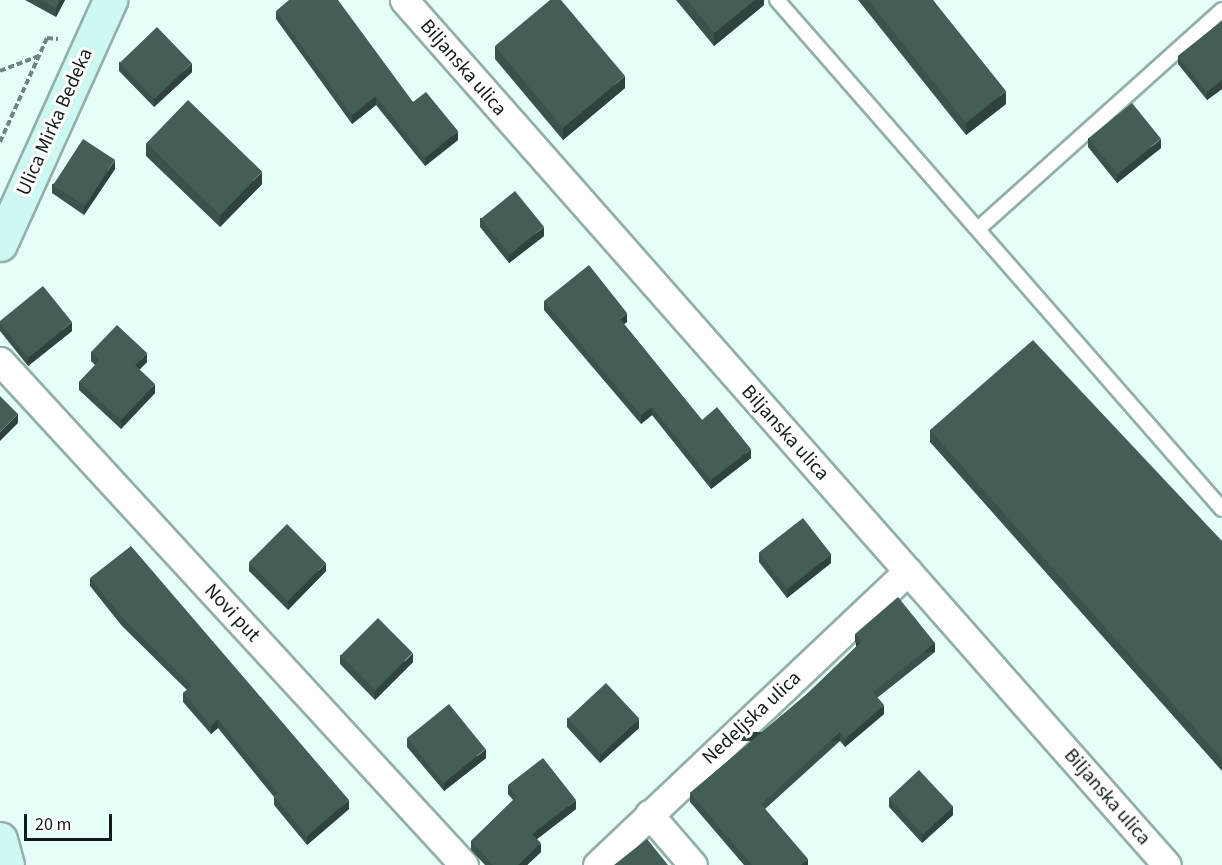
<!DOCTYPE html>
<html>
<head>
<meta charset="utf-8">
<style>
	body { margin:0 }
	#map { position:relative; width:1222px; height:865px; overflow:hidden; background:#e6fefa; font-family:"Source Sans 3",sans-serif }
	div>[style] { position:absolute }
	.path>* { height:4px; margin-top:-2px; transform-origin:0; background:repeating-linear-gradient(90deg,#728380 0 6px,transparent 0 9px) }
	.roads { filter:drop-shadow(2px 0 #93afaa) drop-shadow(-2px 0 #93afaa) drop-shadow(0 2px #93afaa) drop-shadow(0 -2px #93afaa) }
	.service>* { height:14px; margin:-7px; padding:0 7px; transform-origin:7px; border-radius:7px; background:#fff }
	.minor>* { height:27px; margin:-13.5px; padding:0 13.5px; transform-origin:13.5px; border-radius:13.5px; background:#fff }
	.secondary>* { height:33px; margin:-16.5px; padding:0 16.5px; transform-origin:16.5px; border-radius:16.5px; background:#cef8f2 }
	.wall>* { inset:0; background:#3a514d }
	.shaded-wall>* { inset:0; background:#2f423e; transform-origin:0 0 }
	.building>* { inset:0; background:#435e59; transform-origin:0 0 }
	span { translate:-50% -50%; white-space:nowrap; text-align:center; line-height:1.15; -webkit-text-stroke:6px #fff; paint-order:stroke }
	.street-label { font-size:20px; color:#101b19 }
	.scale { position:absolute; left:24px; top:814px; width:88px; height:27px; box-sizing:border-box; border:3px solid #101b19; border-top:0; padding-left:8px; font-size:18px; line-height:21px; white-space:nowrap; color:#101b19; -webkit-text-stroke:4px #fff; paint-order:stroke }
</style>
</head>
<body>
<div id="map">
	<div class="path">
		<div style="left:0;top:71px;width:42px;rotate:-21deg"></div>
		<div style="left:0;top:142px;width:114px;rotate:-65.7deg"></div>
		<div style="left:47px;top:38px;width:11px;rotate:5deg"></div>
	</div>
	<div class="roads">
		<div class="service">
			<div style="left:777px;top:0;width:676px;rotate:48.84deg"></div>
			<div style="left:978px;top:229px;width:328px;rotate:-41.9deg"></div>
		</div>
		<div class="minor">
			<div style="left:404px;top:0;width:1153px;rotate:48.59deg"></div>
			<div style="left:0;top:361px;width:685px;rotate:47.37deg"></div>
			<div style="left:649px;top:814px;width:67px;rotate:49.2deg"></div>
			<div style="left:597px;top:865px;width:428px;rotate:-43.4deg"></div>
		</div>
		<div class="secondary">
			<div style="left:0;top:244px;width:268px;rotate:-65.7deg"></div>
			<div style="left:0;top:839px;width:27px;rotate:75deg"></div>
		</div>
	</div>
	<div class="wall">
		<div style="clip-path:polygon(25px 0,65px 0,56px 17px)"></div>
		<div style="clip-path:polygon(676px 0,764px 0,764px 5px,714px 46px)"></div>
		<div style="clip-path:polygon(858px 0,933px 0,1006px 104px,966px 135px)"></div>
		<div style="clip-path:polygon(276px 11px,413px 102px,458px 140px,425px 166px,376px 105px,352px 124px,276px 19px)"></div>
		<div style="clip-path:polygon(1222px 21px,1222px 89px,1207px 100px,1178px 64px,1178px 56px)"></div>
		<div style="clip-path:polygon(495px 46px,625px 88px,563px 140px,495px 59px)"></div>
		<div style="clip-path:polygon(119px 62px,192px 72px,154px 107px,119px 71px)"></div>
		<div style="clip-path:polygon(1088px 138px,1161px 148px,1117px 183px,1088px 147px)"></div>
		<div style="clip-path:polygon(146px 143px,262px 184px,220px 227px,146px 156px)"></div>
		<div style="clip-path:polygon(115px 169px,84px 215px,52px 193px,52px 184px)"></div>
		<div style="clip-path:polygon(480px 218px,544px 236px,509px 263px,480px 227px)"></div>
		<div style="clip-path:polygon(544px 301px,627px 322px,624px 324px,702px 420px,751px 458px,711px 489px,652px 415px,641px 424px,544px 310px)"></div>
		<div style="clip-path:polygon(0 321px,72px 331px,28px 366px,0 331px)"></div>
		<div style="clip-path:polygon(91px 352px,147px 362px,139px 370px,155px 393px,121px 429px,79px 390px,79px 382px,95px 365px,91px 361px)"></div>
		<div style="clip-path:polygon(930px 430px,1222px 541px,1222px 771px,930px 442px)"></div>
		<div style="clip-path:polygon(759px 553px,831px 563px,787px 598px,759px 562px)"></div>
		<div style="clip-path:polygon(249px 563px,326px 571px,288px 610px,249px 571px)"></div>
		<div style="clip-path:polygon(90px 578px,349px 809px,307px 845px,274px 805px,274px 797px,218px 728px,211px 734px,183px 702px,183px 693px,187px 690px,122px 626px,90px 586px)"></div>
		<div style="clip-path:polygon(855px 634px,935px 652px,877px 698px,884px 714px,845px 747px,840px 741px,765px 809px,808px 865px,744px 865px,690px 802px,690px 793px,807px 694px,858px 645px,855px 642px)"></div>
		<div style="clip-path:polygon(340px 655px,413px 662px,375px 700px,340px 664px)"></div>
		<div style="clip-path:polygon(567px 718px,639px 728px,600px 763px,567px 727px)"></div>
		<div style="clip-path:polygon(407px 738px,486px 758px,444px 791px,407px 747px)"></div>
		<div style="clip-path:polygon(508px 785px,576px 809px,537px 839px,541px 852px,527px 865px,485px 865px,471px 850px,471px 841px,513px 800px,508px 794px)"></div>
		<div style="clip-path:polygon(889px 798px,953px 815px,922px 843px,889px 807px)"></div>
	</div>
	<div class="shaded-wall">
		<div style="clip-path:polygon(60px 0,65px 0,56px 17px,56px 8px)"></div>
		<div style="clip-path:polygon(755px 0,764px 0,764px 5px,714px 46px,714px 33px)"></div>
		<div style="clip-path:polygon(192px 63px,192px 72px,154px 107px,154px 99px)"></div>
		<div style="clip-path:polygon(625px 76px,625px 88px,563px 140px,563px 128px)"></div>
		<div style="clip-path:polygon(1222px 80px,1222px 89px,1207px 100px,1207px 92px)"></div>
		<div style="clip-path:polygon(1006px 91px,1006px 104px,966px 135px,966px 123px)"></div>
		<div style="clip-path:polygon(376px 96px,376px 105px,352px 124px,352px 115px)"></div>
		<div style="clip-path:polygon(458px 131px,458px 140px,425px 166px,425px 158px)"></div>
		<div style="clip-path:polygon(1161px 139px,1161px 148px,1117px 183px,1117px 175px)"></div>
		<div style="clip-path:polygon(115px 160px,115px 169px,84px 215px,84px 206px)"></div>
		<div style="clip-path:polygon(262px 172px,262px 184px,220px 227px,220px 214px)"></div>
		<div style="clip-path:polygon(544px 227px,544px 236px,509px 263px,509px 254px)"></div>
		<div style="clip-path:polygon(627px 313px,627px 322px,620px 327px,620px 319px)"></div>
		<div style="clip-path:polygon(72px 322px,72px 331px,28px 366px,28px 358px)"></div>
		<div style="clip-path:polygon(147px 353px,147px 362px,135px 374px,135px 365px)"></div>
		<div style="clip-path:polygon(155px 384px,155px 393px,121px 429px,121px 420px)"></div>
		<div style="clip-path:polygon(652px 407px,652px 415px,641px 424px,641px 415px)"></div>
		<div style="clip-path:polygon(18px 414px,18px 423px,0 441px,0 432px)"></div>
		<div style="clip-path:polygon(751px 449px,751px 458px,711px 489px,711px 480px)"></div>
		<div style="clip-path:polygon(831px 554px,831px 563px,787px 598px,787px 590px)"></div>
		<div style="clip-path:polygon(326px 563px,326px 571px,288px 610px,288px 601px)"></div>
		<div style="left:935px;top:643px;width:9px;height:79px;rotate:90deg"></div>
		<div style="clip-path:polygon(413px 653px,413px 662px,375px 700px,375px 691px)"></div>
		<div style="clip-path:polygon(884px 705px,884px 714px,845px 747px,845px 739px)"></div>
		<div style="clip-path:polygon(218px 719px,218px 728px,211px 734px,211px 726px)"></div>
		<div style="clip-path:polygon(639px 719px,639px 728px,600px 763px,600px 754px)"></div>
		<div style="left:840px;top:732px;width:9px;height:107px;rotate:90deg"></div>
		<div style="clip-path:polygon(486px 749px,486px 758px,444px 791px,444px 783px)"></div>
		<div style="clip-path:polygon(349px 800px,349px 809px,307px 845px,307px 836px)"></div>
		<div style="clip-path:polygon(576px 800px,576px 809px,532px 843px,532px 834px)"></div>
		<div style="clip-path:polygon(953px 806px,953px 815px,922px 843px,922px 834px)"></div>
		<div style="clip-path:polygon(541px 843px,541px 852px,527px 865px,518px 865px)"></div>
		<div style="clip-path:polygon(808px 859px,808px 865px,801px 865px)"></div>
	</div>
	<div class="building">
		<div style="clip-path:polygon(41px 0,60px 0,56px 8px)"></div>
		<div style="clip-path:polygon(289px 0,338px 0,413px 102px,426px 92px,458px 131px,425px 158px,376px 96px,352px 115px,276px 11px)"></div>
		<div style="clip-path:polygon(550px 0,561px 0,625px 76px,563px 128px,495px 46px)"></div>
		<div style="clip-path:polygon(687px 0,755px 0,714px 33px)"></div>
		<div style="clip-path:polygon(868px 0,933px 0,1006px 91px,966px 123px)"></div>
		<div style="clip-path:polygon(1222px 21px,1222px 80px,1207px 92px,1178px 56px)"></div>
		<div style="left:157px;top:27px;width:50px;height:52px;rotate:46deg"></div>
		<div style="left:188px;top:100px;width:103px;height:60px;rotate:44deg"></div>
		<div style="left:1132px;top:103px;width:46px;height:56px;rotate:51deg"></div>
		<div style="left:83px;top:139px;width:38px;height:55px;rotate:33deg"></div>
		<div style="left:515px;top:191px;width:46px;height:44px;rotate:51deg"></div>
		<div style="clip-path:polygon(589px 265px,627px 313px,620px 319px,702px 420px,717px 407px,751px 449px,711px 480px,652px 407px,641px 415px,544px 301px)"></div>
		<div style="clip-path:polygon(43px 286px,72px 322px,28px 358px,0 323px,0 321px)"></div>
		<div style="clip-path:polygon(117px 325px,147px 353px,135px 365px,155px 384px,121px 420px,79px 382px,100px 360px,91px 352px)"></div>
		<div style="clip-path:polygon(1033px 340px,1222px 541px,1222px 759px,930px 430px)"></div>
		<div style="clip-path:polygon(0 396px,18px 414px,0 432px)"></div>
		<div style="left:803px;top:518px;width:46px;height:56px;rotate:52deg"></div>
		<div style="left:287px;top:524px;width:55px;height:54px;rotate:45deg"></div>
		<div style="clip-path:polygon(131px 546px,349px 800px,307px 836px,274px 796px,278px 793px,218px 719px,211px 726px,183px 693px,192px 686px,122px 617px,90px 578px)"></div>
		<div style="clip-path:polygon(898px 597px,935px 643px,873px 692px,884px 705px,845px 739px,840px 732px,761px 804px,808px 859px,801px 865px,752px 865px,690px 793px,807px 694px,862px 641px,855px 634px)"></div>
		<div style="left:378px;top:618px;width:49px;height:53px;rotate:45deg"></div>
		<div style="left:606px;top:683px;width:49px;height:52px;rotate:47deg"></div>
		<div style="left:449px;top:704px;width:58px;height:54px;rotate:51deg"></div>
		<div style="clip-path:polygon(543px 758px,576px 800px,532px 834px,541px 843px,518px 865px,493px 865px,471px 841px,517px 797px,508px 785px)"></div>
		<div style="left:919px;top:770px;width:50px;height:41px;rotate:47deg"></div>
		<div style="clip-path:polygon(647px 839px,668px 865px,614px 865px)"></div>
	</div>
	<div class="street-label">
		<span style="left:463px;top:68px;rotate:49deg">Biljanska ulica</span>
		<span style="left:55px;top:122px;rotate:-66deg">Ulica Mirka Bedeka</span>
		<span style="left:785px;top:433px;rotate:48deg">Biljanska ulica</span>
		<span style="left:232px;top:613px;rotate:47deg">Novi put</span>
		<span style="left:752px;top:718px;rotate:-43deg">Nedeljska ulica</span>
		<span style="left:1107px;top:797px;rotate:49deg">Biljanska ulica</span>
	</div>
	<div class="scale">20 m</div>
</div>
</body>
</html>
